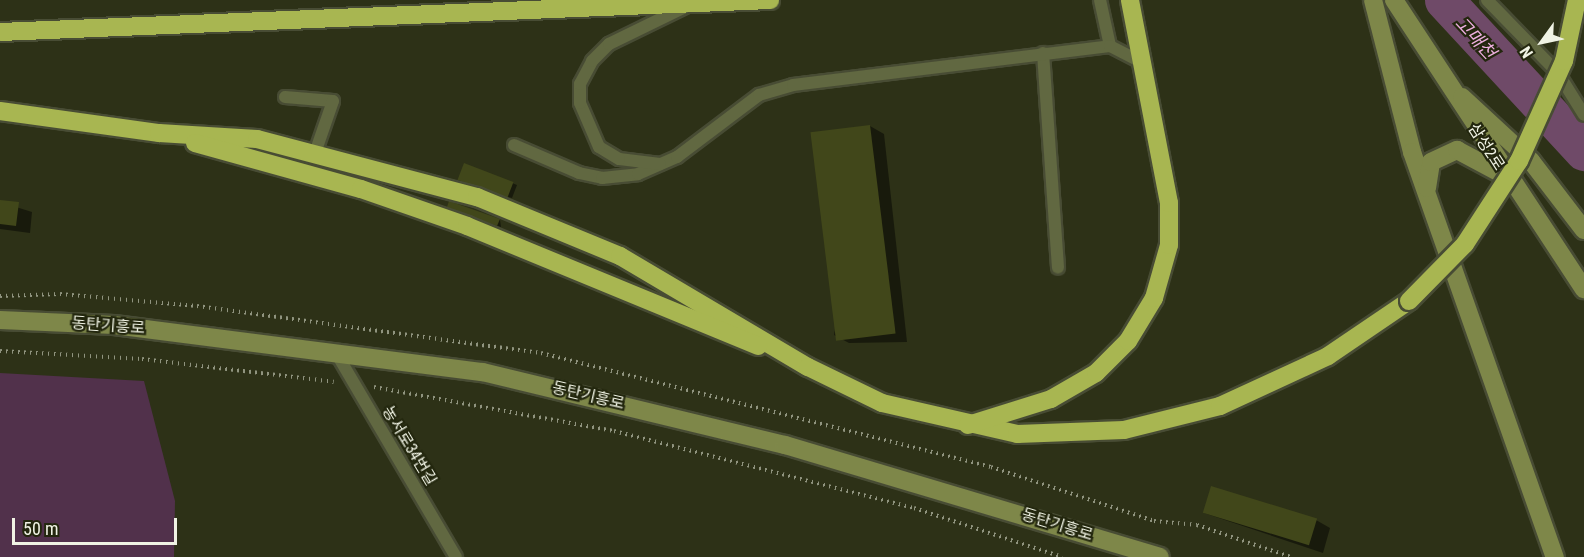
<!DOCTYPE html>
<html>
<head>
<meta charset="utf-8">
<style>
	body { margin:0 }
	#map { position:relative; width:1584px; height:557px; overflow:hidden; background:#2d3117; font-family:"Roboto Condensed","Noto Sans KR",sans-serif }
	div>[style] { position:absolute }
	.green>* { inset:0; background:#51314b }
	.shadow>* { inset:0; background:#0007 }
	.river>* { height:39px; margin:-19.5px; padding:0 19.5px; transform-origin:19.5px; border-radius:19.5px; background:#6f4a68 }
	.building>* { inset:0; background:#41471a; transform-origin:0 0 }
	.path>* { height:4px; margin-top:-2px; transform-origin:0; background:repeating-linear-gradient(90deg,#90947f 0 1.5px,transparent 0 6px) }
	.roads { filter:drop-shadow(2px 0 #484c34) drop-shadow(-2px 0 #484c34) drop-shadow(0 2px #484c34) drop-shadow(0 -2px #484c34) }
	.lane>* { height:12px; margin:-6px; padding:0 6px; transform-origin:6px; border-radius:6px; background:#616841 }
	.secondary>* { height:18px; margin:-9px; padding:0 9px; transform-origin:9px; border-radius:9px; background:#7e8749 }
	.highway>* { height:18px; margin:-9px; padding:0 9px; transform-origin:9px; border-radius:9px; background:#a8b651 }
	.bridges { filter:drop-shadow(2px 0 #484c34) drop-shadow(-2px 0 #484c34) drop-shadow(0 2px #484c34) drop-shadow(0 -2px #484c34) }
	.highway-bridge>* { height:18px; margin:-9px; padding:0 9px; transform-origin:9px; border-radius:9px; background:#a8b651 }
	span { translate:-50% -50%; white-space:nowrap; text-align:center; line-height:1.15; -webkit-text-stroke:4.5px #23270e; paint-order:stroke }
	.street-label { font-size:16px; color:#f0f3e4 }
	.water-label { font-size:18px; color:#eeafe0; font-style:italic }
	.north { position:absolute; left:1512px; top:12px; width:60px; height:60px; -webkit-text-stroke:4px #23270e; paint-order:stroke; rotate:237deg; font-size:16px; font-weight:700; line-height:24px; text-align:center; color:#f0f3e4 }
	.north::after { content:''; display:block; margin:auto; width:21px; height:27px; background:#f0f3e4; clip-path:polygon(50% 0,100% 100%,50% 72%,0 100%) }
	.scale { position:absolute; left:12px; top:518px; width:165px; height:27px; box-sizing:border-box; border:3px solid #f0f3e4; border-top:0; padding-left:8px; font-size:18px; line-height:21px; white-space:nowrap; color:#f0f3e4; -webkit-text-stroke:4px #23270e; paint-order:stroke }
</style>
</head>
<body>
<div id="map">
	<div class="green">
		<div style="clip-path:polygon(0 373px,144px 381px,175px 501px,174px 557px,0 557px)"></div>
	</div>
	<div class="shadow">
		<div style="clip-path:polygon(870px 126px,884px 134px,907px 342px,849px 343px,834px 335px)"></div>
		<div style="clip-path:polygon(464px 165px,517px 185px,512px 198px,462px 181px)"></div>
		<div style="clip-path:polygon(0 202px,32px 212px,30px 233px,0 229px)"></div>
		<div style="clip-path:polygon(450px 203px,500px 220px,501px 227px,452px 208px)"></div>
		<div style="clip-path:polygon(1204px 513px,1316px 520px,1330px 528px,1323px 553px)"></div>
	</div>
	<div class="river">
		<div style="left:1444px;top:0;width:206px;rotate:47.2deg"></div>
	</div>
	<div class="building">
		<div style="left:870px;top:125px;width:210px;height:60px;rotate:83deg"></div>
		<div style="left:464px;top:163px;width:53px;height:18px;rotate:21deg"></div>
		<div style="clip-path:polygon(0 200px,19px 202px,16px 226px,0 224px)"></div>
		<div style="clip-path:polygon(449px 201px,500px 219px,497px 226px,447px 207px)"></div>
		<div style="left:1211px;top:486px;width:111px;height:28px;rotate:17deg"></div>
	</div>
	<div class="path">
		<div style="left:0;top:296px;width:60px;rotate:-1.9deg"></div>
		<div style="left:60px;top:294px;width:138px;rotate:5deg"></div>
		<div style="left:197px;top:306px;width:347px;rotate:7.8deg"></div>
		<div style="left:541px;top:353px;width:464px;rotate:14.2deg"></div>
		<div style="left:991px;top:467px;width:172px;rotate:18.3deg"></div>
		<div style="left:1154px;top:521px;width:43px;rotate:5.3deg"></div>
		<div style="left:1197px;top:525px;width:99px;rotate:18.8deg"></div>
		<div style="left:0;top:351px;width:142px;rotate:3.2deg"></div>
		<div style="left:142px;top:359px;width:193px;rotate:6.8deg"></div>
		<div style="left:374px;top:387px;width:244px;rotate:10.4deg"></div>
		<div style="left:614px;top:431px;width:310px;rotate:14.4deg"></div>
		<div style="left:914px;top:508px;width:156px;rotate:18.3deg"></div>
	</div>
	<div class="roads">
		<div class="lane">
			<div style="left:1100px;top:0;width:47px;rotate:77.7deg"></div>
			<div style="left:1487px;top:0;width:102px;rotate:45.8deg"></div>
			<div style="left:1558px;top:73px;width:49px;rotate:58.2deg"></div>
			<div style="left:1043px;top:53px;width:215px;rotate:86deg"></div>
			<div style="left:285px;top:97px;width:48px;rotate:4.8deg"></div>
			<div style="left:333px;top:101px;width:55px;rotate:109.1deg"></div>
			<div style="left:514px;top:145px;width:71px;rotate:23.3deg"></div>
			<div style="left:579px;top:173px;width:24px;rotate:12deg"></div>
			<div style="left:602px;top:178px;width:36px;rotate:-6deg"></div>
			<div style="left:638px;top:174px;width:43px;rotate:-23.6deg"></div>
			<div style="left:677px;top:157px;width:103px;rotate:-37.1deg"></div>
			<div style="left:759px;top:95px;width:35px;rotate:-16deg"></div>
			<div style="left:793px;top:85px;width:319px;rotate:-7deg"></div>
			<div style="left:1110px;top:46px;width:37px;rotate:27deg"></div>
			<div style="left:660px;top:164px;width:41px;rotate:-173deg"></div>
			<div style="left:619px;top:159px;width:23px;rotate:-149deg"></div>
			<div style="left:599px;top:147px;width:48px;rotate:-113.4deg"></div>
			<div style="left:580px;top:103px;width:19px;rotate:-90deg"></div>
			<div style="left:580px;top:84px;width:26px;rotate:-62deg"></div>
			<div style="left:592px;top:61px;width:24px;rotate:-45deg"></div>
			<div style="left:609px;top:44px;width:85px;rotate:-26deg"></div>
			<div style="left:335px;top:351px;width:239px;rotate:59.6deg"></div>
		</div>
		<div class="secondary">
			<div style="left:1373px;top:0;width:157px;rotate:75.6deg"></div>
			<div style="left:1412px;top:152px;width:430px;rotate:70.6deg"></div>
			<div style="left:1394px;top:0;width:346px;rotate:56.7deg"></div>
			<div style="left:1462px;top:97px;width:94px;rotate:42.8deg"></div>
			<div style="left:1531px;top:161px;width:87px;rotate:52.5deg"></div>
			<div style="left:1427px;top:188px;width:26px;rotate:-81deg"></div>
			<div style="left:1431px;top:162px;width:29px;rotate:-25deg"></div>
			<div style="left:1457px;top:150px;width:51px;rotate:28.1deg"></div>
			<div style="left:0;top:320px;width:114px;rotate:2.5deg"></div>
			<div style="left:114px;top:325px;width:372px;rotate:7.3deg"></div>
			<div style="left:483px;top:372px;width:311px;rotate:13.6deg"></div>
			<div style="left:785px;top:445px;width:391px;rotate:16.6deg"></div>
		</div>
		<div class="highway">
			<div style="left:0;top:32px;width:771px;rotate:-2.38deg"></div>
			<div style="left:0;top:111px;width:161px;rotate:7.9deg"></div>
			<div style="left:159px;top:133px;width:98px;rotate:3.5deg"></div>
			<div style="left:257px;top:139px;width:228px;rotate:14.8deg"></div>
			<div style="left:477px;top:197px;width:155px;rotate:22.4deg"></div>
			<div style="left:620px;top:256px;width:218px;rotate:30.6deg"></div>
			<div style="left:808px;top:367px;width:82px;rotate:25.9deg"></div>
			<div style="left:882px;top:403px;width:139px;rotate:12.9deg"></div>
			<div style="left:1017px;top:434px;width:107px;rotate:-2.1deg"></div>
			<div style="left:1124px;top:430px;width:99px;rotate:-14deg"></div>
			<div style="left:1220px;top:406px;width:119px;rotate:-24.8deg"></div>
			<div style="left:1328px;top:356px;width:98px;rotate:-34.2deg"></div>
			<div style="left:195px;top:143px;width:172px;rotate:15.5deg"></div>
			<div style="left:361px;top:189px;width:112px;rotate:19.2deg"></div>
			<div style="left:467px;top:226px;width:315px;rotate:22.4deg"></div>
			<div style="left:968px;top:425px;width:87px;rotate:-17.4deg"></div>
			<div style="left:1051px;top:399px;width:52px;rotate:-30deg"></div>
			<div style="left:1096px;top:373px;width:45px;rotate:-45deg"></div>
			<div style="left:1128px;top:341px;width:50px;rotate:-58.8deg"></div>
			<div style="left:1154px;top:298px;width:55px;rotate:-74.2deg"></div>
			<div style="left:1169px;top:245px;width:42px;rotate:-90deg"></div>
			<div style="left:1169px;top:203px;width:207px;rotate:-100.9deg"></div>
		</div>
	</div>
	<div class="bridges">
		<div class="highway-bridge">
			<div style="left:1409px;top:301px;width:80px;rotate:-45.5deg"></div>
			<div style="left:1465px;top:244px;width:99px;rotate:-57deg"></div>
			<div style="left:1519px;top:161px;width:110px;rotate:-65.8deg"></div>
			<div style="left:1564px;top:61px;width:62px;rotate:-78deg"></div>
		</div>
	</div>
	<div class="street-label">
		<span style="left:1486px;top:147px;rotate:57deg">삼성2로</span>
		<span style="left:108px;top:326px;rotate:4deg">동탄기흥로</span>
		<span style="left:588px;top:396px;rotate:13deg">동탄기흥로</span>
		<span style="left:409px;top:446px;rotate:59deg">농서로34번길</span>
		<span style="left:1057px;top:525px;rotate:17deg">동탄기흥로</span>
	</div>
	<div class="water-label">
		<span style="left:1475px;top:38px;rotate:47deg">고매천</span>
	</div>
	<div class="north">N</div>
	<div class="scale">50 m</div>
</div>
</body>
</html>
